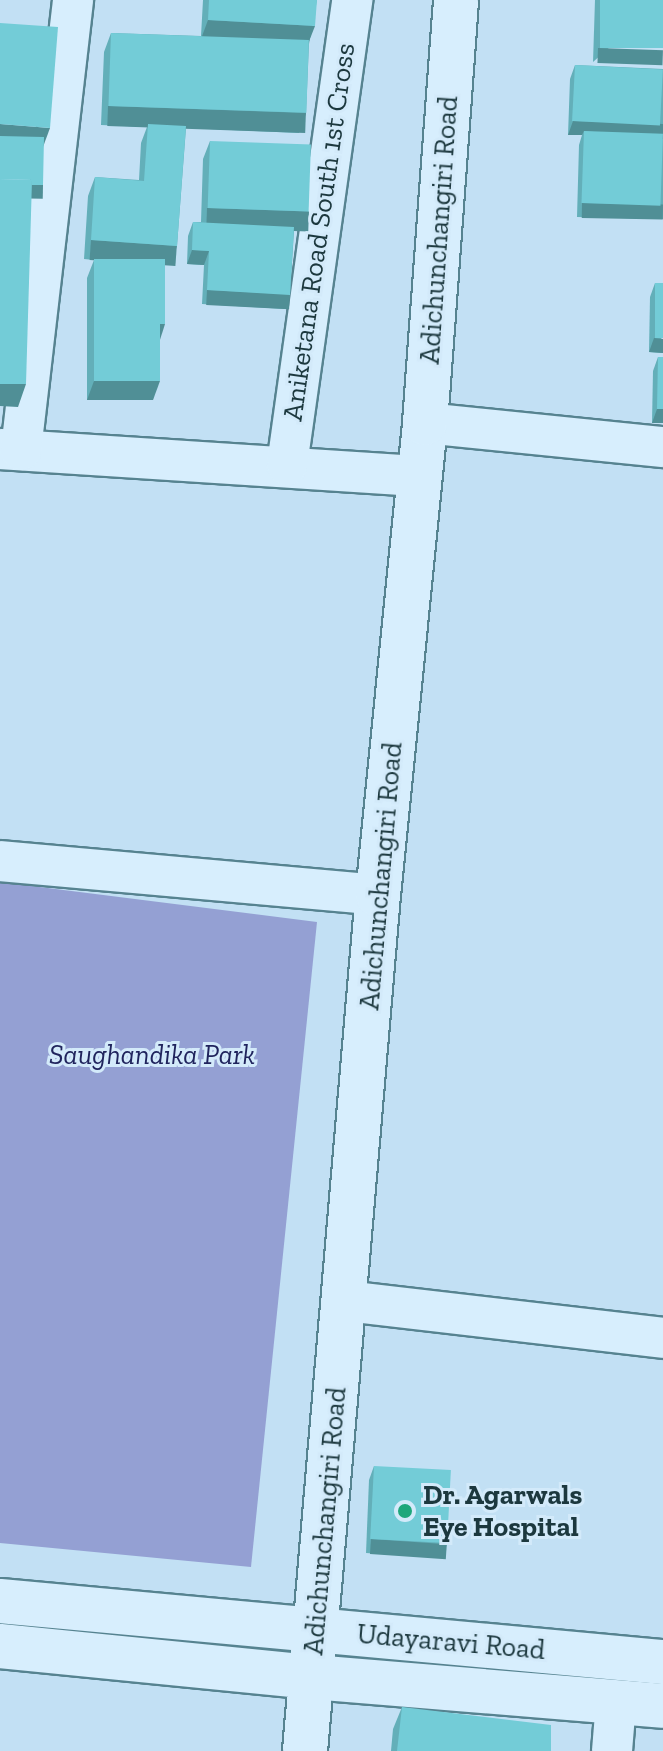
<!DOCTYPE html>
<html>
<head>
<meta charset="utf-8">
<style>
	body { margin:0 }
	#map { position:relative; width:663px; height:1751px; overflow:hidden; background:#c2e0f4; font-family:"Zilla Slab",serif }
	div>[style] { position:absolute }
	.green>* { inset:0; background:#94a0d3 }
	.roads { filter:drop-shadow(2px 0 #568390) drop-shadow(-2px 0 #568390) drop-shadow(0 2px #568390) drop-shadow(0 -2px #568390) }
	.minor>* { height:40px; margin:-20px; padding:0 20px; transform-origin:20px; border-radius:20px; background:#d7eefd }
	.tertiary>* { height:44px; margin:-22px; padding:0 22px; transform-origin:22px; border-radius:22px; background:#d7eefd }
	.wall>* { inset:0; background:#63afb9 }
	.shaded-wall>* { inset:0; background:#508f96; transform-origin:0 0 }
	.building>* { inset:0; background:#73ccd7; transform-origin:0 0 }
	.dots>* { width:22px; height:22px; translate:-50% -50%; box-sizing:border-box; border:4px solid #d3eafa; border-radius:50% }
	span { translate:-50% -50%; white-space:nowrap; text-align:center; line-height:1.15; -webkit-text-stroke:6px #d3eafa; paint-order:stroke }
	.street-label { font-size:28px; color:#1c383e }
	.park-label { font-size:28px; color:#20245d; font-style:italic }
	.poi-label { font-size:28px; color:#1c383e; font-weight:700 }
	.left { translate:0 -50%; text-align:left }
</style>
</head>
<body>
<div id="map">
	<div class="green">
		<div style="clip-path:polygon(0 882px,317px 922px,251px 1567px,0 1543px)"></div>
	</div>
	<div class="roads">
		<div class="minor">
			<div style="left:425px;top:423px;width:239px;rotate:5.8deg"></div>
			<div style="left:0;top:449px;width:421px;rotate:3.7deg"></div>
			<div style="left:21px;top:450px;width:453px;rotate:-83.4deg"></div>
			<div style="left:287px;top:465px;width:470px;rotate:-82deg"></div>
			<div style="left:0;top:861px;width:380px;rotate:5.1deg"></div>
			<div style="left:345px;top:1301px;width:320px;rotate:6.6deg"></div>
			<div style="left:612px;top:1751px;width:49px;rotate:-85.3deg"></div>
		</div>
		<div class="tertiary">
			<div style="left:0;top:1601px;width:666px;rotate:5.26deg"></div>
			<div style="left:0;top:1646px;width:314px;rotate:5.7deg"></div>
			<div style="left:312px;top:1677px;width:352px;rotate:4.7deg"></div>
			<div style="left:305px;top:1751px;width:859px;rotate:-85.13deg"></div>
			<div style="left:378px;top:895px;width:474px;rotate:-84.3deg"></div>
			<div style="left:425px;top:423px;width:424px;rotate:-85.8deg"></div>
		</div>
	</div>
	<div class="wall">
		<div style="clip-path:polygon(203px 0,317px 0,309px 44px,306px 114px,299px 133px,186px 128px,177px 246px,171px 265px,165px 264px,160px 338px,153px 400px,87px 400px,87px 278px,94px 260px,84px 259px,88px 196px,95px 177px,139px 180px,141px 143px,147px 127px,101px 125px,104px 52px,111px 33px,201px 36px)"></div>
		<div style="clip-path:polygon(595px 0,663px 0,593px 62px)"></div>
		<div style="clip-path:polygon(575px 65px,663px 69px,663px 219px,577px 217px,579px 145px,582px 135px,568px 135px,570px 79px)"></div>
		<div style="clip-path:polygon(210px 141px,309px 212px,302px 231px,294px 231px,290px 295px,285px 309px,202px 304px,204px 265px,187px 264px,188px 236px,193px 222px,201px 222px,203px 159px)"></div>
		<div style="clip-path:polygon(655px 283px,663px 353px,649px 352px,650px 297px)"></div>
		<div style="clip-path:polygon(658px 357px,663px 357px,663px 423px,652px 423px,653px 371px)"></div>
		<div style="clip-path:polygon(374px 1466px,447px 1544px,442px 1558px,366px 1553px,369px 1480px)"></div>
		<div style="clip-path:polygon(402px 1707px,551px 1751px,391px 1751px,393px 1729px)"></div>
	</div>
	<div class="shaded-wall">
		<div style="clip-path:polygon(208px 20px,315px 26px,308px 44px,201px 39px)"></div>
		<div style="left:598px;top:48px;width:65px;height:15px;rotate:2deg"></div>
		<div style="left:108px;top:106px;width:198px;height:20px;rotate:2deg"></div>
		<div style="clip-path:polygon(573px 121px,663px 124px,663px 139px,584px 131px,582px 135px,568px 135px)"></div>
		<div style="clip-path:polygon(0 124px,50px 128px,43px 147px,0 144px)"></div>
		<div style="left:0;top:184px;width:43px;height:14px;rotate:1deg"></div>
		<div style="left:582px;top:203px;width:81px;height:15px;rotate:1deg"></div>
		<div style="left:207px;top:208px;width:102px;height:20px;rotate:2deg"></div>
		<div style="left:91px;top:240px;width:86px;height:20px;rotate:4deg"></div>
		<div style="clip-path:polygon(192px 250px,209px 251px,204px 265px,187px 264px)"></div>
		<div style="left:207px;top:290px;width:83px;height:15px;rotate:3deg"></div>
		<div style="clip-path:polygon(160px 324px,165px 324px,159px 343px)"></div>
		<div style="clip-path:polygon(654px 338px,663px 339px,663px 353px,649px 352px)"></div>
		<div style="clip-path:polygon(94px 381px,160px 381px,153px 400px,87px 400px)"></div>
		<div style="clip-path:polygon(0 384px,26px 384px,18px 407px,0 406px)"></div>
		<div style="clip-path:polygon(657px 409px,663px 409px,663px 423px,652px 423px)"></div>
		<div style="left:371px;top:1539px;width:76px;height:15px;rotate:4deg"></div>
	</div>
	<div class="building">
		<div style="clip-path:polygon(209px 0,317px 0,315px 26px,208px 20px)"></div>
		<div style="left:600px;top:0;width:63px;height:48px"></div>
		<div style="clip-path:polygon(0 23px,58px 27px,50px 128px,0 124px)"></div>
		<div style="left:111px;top:33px;width:198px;height:73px;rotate:2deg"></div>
		<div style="left:575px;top:65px;width:88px;height:56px;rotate:3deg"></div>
		<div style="clip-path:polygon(148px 124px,186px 126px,177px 246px,91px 240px,95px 177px,144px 181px)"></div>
		<div style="left:584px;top:131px;width:79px;height:72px;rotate:2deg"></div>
		<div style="clip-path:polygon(0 136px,44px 137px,43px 185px,32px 185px,32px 180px,0 179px)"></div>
		<div style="left:210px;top:141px;width:101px;height:67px;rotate:2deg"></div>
		<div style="clip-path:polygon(0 179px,32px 180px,26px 384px,0 384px)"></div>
		<div style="clip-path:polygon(193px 222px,294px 227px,290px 295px,207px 290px,209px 251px,192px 250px)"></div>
		<div style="clip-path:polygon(94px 259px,165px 259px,165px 324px,160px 324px,160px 381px,94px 381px)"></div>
		<div style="left:655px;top:283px;width:8px;height:55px"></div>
		<div style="clip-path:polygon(658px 357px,663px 357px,663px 409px,657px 409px)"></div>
		<div style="left:374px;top:1466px;width:77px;height:73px;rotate:3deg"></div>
		<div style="clip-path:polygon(402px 1707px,551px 1725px,551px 1751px,397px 1751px)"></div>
	</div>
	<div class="dots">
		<div style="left:405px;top:1511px;background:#1ea77b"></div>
	</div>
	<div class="street-label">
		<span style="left:439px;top:230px;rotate:-86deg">Adichunchangiri Road</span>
		<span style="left:319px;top:232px;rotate:-82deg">Aniketana Road South 1st Cross</span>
		<span style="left:381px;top:876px;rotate:-85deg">Adichunchangiri Road</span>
		<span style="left:325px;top:1521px;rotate:-85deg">Adichunchangiri Road</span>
		<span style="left:451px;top:1642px;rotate:5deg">Udayaravi Road</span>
	</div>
	<div class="park-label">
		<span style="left:152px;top:1055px">Saughandika Park</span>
	</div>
	<div class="poi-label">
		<span class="left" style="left:423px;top:1511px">Dr. Agarwals<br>Eye Hospital</span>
	</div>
</div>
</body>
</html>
